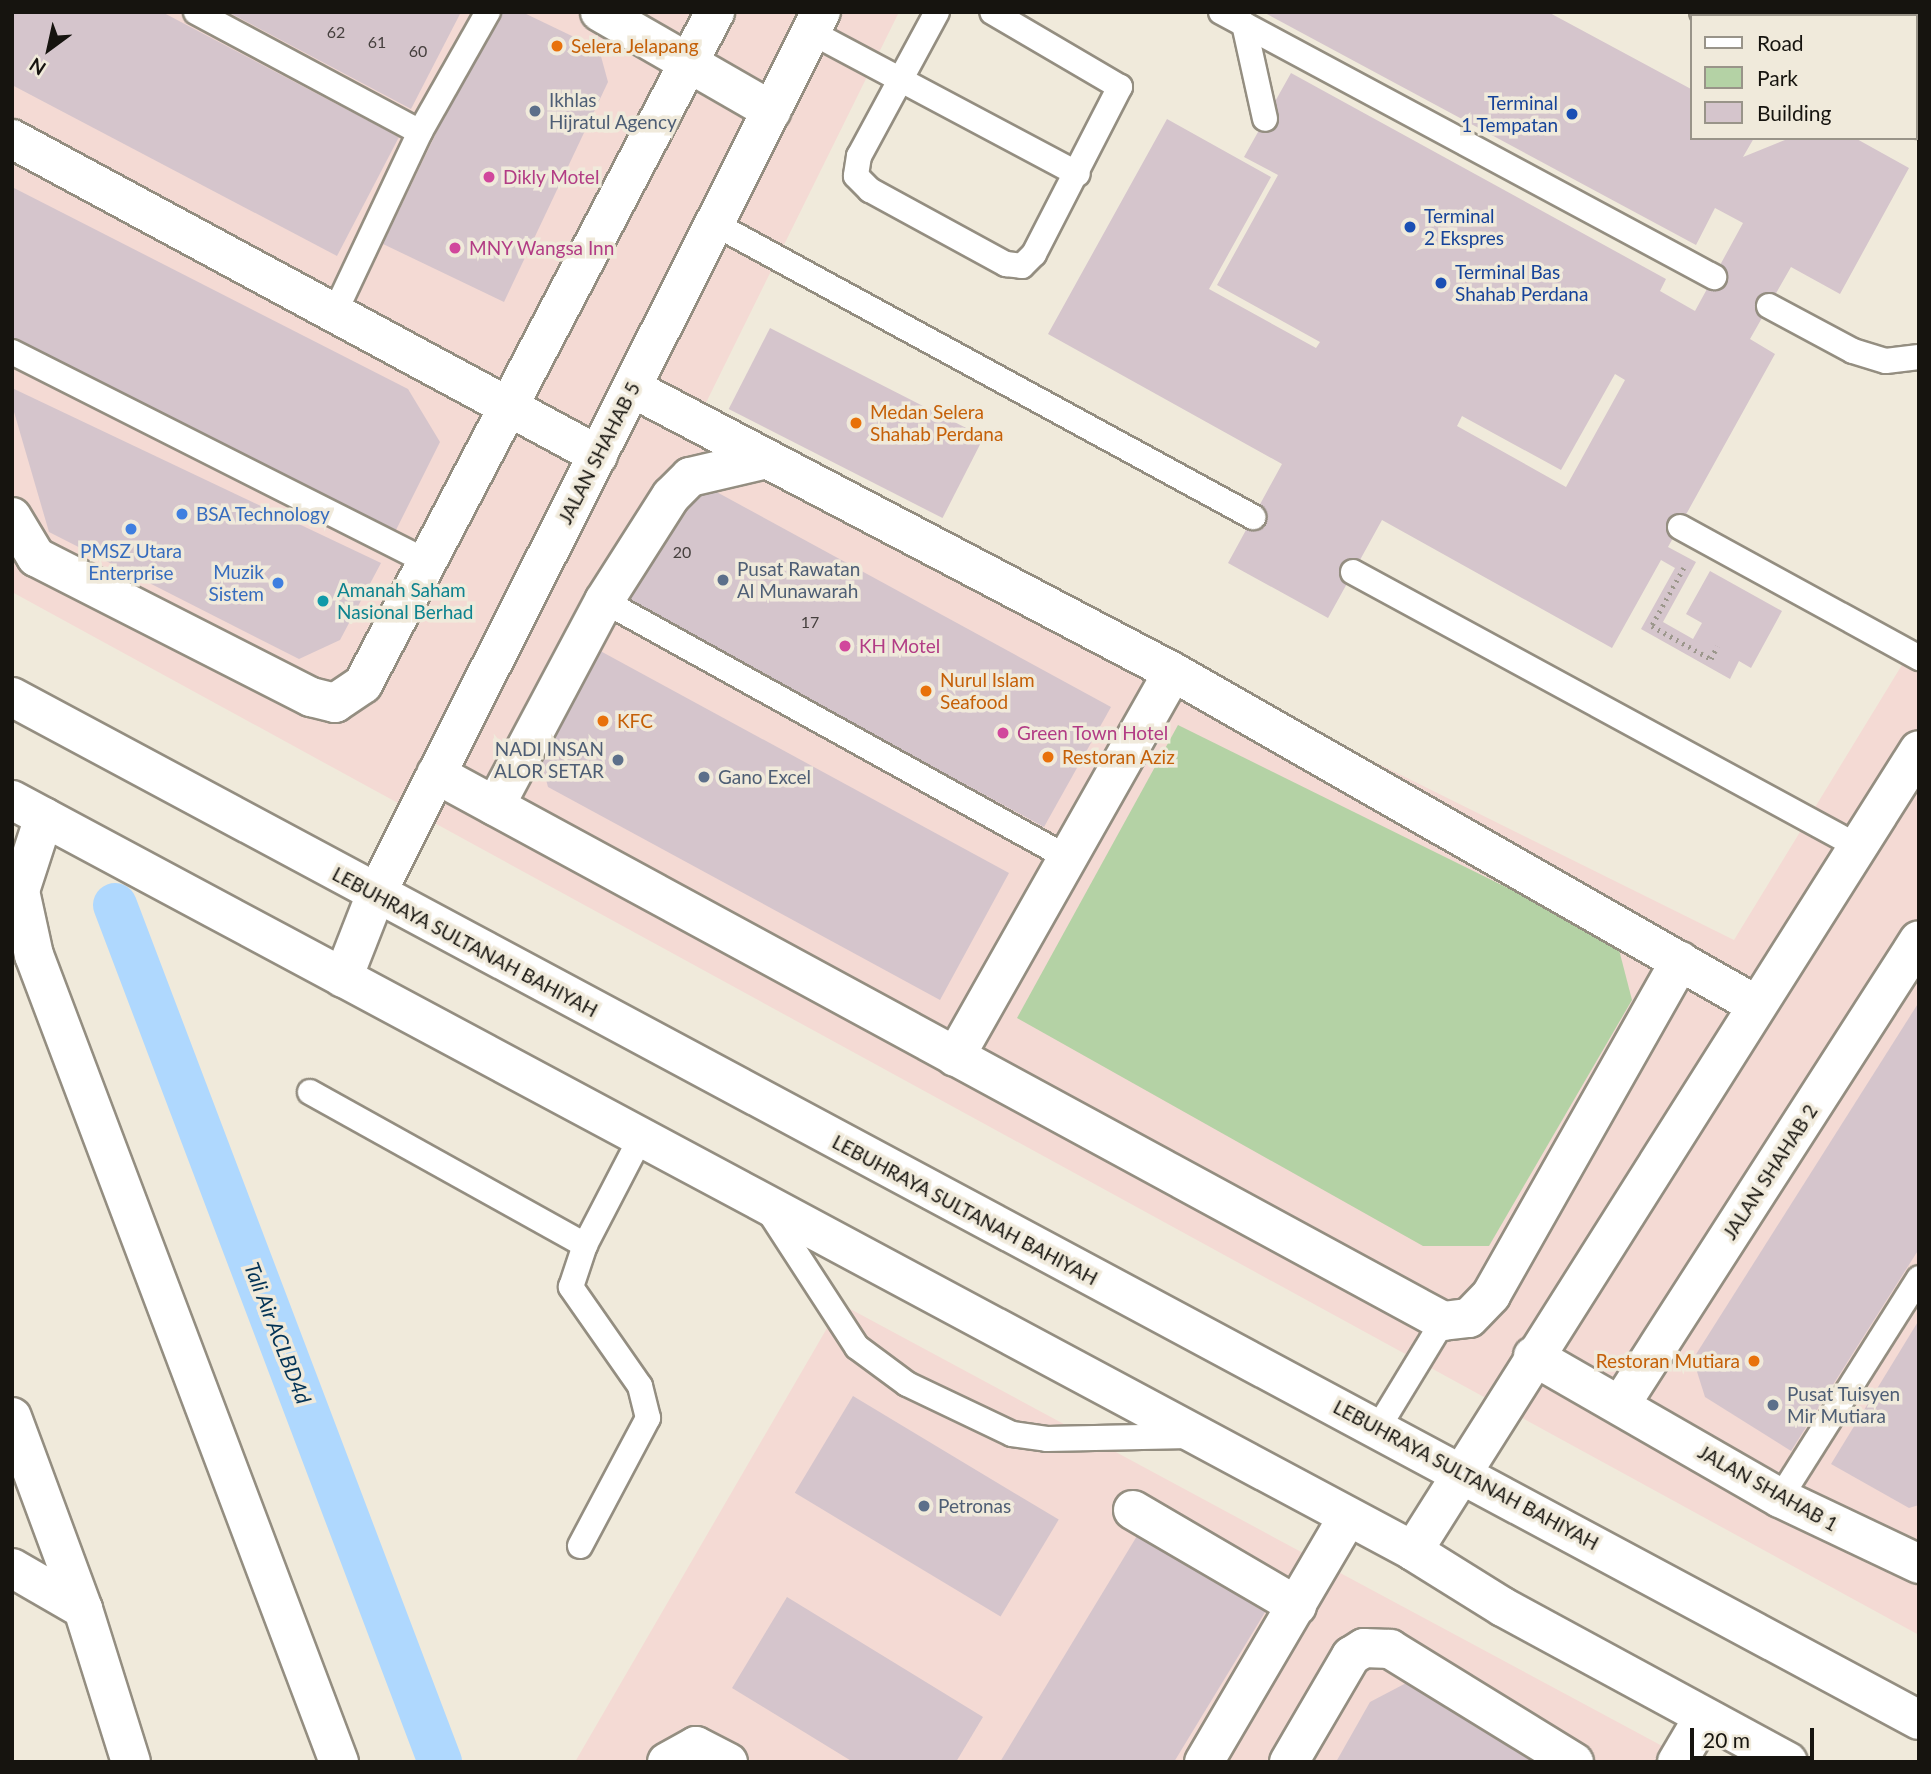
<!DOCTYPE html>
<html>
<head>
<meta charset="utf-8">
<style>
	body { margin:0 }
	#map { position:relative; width:1931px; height:1774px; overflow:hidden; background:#f0eadb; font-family:Lato,sans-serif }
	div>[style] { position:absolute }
	.commercial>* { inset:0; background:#f4dad4 }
	.green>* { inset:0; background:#b4d2a5 }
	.canal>* { height:44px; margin:-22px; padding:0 22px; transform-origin:22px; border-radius:22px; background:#afd8fe }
	.building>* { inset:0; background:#d5c5cc; transform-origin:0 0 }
	.path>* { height:4.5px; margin-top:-2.25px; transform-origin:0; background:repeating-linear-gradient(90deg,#9c978c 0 2px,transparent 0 7px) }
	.roads { filter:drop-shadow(2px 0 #948e81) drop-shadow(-2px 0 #948e81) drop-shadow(0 2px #948e81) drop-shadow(0 -2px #948e81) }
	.service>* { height:24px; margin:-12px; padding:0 12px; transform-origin:12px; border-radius:12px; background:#fff }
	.minor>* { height:38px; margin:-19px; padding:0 19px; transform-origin:19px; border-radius:19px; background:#fff }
	.primary>* { height:38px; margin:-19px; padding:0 19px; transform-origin:19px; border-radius:19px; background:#fff }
	.dots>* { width:19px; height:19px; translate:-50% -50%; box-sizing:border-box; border:4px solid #f0eadb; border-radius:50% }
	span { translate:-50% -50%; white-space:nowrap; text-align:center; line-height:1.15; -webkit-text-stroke:7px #f0eadb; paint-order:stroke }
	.number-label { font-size:16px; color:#46403e }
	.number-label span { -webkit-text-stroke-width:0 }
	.food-label { font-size:19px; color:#c56008 }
	.left { translate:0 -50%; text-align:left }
	.right { translate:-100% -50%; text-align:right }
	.service-label { font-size:19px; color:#4e5e75 }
	.transit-label { font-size:19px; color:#164399 }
	.hotel-label { font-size:19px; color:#b23c85 }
	.street-label { font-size:19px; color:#16140f }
	.shop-label { font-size:19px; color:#366cbe }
	.culture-label { font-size:19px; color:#0d838f }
	.water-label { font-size:21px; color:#033356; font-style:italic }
	.frame { position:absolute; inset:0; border:14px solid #16140f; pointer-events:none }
	.legend { position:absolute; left:1690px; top:14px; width:228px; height:126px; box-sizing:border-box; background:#f0eadb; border:2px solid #999489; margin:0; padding:9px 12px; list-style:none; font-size:21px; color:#16140f }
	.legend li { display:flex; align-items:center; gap:14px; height:35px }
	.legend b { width:35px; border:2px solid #999489 }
	.north { position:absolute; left:14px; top:14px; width:70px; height:70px; -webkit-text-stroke:5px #f0eadb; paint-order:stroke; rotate:213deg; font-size:19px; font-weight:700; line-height:28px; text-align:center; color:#16140f }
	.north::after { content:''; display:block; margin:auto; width:24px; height:32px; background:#16140f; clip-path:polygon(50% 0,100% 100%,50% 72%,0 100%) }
	.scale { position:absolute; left:1690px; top:1728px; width:124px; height:32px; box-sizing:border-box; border:4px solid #16140f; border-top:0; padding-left:9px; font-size:21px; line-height:24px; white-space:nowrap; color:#16140f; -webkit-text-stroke:5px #f0eadb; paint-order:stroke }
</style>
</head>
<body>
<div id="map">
	<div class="commercial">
		<div style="clip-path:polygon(12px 12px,899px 12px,695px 425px,1734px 940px,1919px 637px,1919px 1635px,12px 592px)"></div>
		<div style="clip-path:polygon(841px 1304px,1344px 1575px,1692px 1762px,575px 1762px)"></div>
	</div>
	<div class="green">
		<div style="clip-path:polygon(1178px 725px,1617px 942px,1632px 1000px,1489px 1246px,1423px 1246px,1017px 1018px)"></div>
	</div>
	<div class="canal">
		<div style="left:115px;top:905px;width:917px;rotate:69.23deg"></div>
	</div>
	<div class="building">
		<div style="clip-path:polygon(12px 12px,162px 12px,399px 137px,337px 256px,12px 85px)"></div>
		<div style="clip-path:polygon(228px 12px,461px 12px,411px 109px)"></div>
		<div style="clip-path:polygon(494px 12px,522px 12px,599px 49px,608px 82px,504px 302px,383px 244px)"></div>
		<div style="clip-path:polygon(evenodd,1263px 12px,1548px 12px,1691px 89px,1691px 138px,1754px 138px,1743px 157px,1790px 138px,1855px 138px,1909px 168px,1840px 294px,1791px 267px,1750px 339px,1775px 354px,1668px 547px,1696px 562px,1663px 622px,1693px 639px,1702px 623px,1686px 614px,1710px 571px,1782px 611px,1751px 668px,1739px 661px,1730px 679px,1641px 629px,1675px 568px,1661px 560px,1612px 648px,1382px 520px,1328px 618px,1228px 563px,1282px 464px,1048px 334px,1167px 119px,1271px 177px,1209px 289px,1316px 348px,1320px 342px,1217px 285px,1278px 175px,1244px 157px,1291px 73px,1666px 279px,1660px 291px,1695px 311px,1743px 223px,1715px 208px,1696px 245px,1263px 12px,1615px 374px,1625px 380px,1566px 487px,1457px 426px,1462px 416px,1561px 470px,1615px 374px)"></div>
		<div style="clip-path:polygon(12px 187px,408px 389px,440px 442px,395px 532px,12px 337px)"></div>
		<div style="left:770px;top:328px;width:240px;height:91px;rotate:27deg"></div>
		<div style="clip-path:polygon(12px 388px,381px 563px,340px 640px,299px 659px,49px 532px,12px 405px)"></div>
		<div style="clip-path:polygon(713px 490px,1111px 707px,1044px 827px,624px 599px,675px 504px)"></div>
		<div style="clip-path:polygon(593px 647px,1009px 873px,940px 1000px,548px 787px,538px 750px)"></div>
		<div style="clip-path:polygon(1919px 1002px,1919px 1249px,1791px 1451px,1705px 1397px,1693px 1359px)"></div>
		<div style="clip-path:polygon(1919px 1320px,1919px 1505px,1909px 1508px,1831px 1464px)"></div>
		<div style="left:853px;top:1396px;width:240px;height:113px;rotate:31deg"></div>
		<div style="clip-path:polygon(1140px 1531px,1267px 1609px,1174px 1762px,1000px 1762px)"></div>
		<div style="clip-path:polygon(787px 1597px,983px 1717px,956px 1762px,853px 1762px,732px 1688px)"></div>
		<div style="clip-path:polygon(1410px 1681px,1553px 1762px,1336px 1762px,1370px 1702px)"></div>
	</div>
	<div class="path">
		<div style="left:1684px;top:568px;width:66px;rotate:118.9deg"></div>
		<div style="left:1652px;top:626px;width:68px;rotate:29.2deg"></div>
		<div style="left:1711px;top:659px;width:14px;rotate:-65deg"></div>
	</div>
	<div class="roads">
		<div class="service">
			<div style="left:196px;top:12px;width:254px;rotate:28.2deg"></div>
			<div style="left:937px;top:12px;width:164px;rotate:118.4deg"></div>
			<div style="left:859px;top:156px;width:20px;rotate:99deg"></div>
			<div style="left:856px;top:176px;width:20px;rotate:45deg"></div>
			<div style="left:870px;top:190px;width:155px;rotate:28.6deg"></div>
			<div style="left:1006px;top:264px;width:16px;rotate:7deg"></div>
			<div style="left:1022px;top:266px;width:17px;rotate:-45deg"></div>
			<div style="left:1034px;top:254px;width:188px;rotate:-62.8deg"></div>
			<div style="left:1120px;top:87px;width:148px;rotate:-149.6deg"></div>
			<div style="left:1221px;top:12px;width:560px;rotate:28.26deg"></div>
			<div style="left:1702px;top:12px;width:7px;rotate:34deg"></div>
			<div style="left:1244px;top:24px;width:97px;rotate:77.5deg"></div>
			<div style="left:811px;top:32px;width:302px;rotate:28deg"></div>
			<div style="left:1915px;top:124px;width:4px;rotate:27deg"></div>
			<div style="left:715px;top:224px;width:613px;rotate:28.57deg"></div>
			<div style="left:1769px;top:306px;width:95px;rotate:28.2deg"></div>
			<div style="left:1853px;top:351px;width:34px;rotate:17deg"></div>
			<div style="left:1886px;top:361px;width:33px;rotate:-7deg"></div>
			<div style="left:335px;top:312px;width:199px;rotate:-64.7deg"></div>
			<div style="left:420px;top:132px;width:138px;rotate:-60.5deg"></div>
			<div style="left:12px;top:352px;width:468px;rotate:26.8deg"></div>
			<div style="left:1680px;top:527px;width:273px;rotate:28.7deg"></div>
			<div style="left:1353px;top:572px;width:574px;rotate:28.53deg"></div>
			<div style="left:604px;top:601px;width:530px;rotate:28.98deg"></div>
			<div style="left:310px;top:1092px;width:315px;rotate:29.1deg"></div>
			<div style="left:766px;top:1207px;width:167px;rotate:57deg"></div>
			<div style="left:857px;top:1347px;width:62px;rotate:36.5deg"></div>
			<div style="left:907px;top:1384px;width:116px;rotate:25.5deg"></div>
			<div style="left:1012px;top:1434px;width:35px;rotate:8deg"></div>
			<div style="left:1047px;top:1439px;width:143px;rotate:-1.2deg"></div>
			<div style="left:1378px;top:1428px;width:125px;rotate:-58.7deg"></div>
			<div style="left:1780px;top:1498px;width:260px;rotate:-57.7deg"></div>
			<div style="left:580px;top:1546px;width:145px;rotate:-62deg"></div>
			<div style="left:648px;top:1418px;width:33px;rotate:-104deg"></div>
			<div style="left:640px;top:1386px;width:121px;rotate:-124.9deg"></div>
			<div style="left:571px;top:1287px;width:44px;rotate:-71.6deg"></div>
			<div style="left:585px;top:1245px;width:122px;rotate:-62.6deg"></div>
		</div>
		<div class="minor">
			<div style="left:600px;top:12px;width:198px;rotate:29.9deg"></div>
			<div style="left:12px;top:139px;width:666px;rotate:28.34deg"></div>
			<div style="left:632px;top:388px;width:611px;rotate:27.7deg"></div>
			<div style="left:1173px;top:672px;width:671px;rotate:29.73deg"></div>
			<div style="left:12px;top:517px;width:47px;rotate:59deg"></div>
			<div style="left:36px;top:557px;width:309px;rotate:27deg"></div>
			<div style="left:311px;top:697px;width:25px;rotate:14deg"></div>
			<div style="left:335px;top:703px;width:34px;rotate:-34deg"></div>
			<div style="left:363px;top:684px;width:759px;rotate:-62.35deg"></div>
			<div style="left:436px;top:774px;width:1146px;rotate:28.51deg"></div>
			<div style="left:1443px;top:1321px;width:26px;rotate:-7deg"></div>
			<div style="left:1469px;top:1318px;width:32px;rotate:-46deg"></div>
			<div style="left:1491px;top:1295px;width:384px;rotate:-60.5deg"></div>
			<div style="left:495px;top:806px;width:232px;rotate:-62deg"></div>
			<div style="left:604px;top:601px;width:125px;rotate:-57.5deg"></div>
			<div style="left:671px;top:496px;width:27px;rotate:-45deg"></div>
			<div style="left:690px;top:477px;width:79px;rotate:-13.2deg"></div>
			<div style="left:44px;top:817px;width:78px;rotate:108deg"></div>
			<div style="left:20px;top:891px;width:66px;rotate:77.7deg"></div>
			<div style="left:34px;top:955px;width:863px;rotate:69.3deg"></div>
			<div style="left:343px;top:978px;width:90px;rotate:-68.6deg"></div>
			<div style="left:376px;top:894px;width:988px;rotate:-63.23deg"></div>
			<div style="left:955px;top:1057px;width:442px;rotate:-60.5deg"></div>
			<div style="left:1533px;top:1356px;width:285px;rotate:29.9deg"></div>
			<div style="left:1780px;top:1498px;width:154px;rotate:25.4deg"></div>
			<div style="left:1621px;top:1404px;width:551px;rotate:-57.29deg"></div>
			<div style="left:12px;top:1417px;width:205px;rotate:69.7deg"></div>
			<div style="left:83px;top:1609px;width:160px;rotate:72.6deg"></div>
			<div style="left:1133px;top:1510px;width:190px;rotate:30.3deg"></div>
			<div style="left:1413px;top:1551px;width:947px;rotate:-57.72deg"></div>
			<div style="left:12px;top:1568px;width:82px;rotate:30deg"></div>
			<div style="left:667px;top:1762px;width:33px;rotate:-29deg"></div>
			<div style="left:696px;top:1746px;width:36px;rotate:27deg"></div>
			<div style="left:1204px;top:1762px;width:283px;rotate:-59.6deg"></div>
			<div style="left:1289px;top:1762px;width:123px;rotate:-59.7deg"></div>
			<div style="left:1351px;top:1656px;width:15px;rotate:-32deg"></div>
			<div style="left:1364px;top:1648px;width:26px;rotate:2deg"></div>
			<div style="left:1390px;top:1649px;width:216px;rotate:31.6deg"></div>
			<div style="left:1677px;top:1762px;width:51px;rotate:-59.4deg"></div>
		</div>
		<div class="primary">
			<div style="left:12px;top:697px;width:2164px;rotate:28.21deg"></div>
			<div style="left:12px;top:800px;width:1590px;rotate:28.19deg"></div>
			<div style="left:1413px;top:1551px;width:106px;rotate:31.9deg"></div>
			<div style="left:1503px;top:1607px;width:324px;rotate:28.5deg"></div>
		</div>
	</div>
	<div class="dots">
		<div style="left:557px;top:46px;background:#e8710a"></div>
		<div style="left:535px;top:111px;background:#5c6f8a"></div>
		<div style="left:1572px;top:114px;background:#1a4fb4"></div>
		<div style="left:489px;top:177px;background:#d1479c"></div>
		<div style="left:1410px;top:227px;background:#1a4fb4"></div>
		<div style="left:455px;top:248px;background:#d1479c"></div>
		<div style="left:1441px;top:283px;background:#1a4fb4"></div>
		<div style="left:856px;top:423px;background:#e8710a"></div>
		<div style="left:182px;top:514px;background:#3f7fe0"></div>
		<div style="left:131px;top:529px;background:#3f7fe0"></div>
		<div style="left:723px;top:580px;background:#5c6f8a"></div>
		<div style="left:278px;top:583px;background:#3f7fe0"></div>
		<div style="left:323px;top:601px;background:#0f9aa8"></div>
		<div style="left:845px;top:646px;background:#d1479c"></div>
		<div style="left:926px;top:691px;background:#e8710a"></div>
		<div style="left:603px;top:721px;background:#e8710a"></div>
		<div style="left:1003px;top:733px;background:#d1479c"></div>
		<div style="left:1048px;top:757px;background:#e8710a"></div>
		<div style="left:618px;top:760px;background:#5c6f8a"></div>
		<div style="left:704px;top:777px;background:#5c6f8a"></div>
		<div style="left:1754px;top:1361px;background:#e8710a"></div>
		<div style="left:1773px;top:1405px;background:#5c6f8a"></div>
		<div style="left:924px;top:1506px;background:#5c6f8a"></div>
	</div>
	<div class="number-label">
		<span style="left:336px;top:32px">62</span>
		<span style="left:377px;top:42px">61</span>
		<span style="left:418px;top:51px">60</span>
		<span style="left:682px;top:552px">20</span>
		<span style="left:810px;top:622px">17</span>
	</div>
	<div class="food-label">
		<span class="left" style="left:571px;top:46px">Selera Jelapang</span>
		<span class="left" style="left:870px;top:423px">Medan Selera<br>Shahab Perdana</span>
		<span class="left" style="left:940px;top:691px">Nurul Islam<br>Seafood</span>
		<span class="left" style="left:617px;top:721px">KFC</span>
		<span class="left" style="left:1062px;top:757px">Restoran Aziz</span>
		<span class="right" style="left:1740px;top:1361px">Restoran Mutiara</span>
	</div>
	<div class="service-label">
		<span class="left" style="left:549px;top:111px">Ikhlas<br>Hijratul Agency</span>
		<span class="left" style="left:737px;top:580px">Pusat Rawatan<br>Al Munawarah</span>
		<span class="right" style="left:604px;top:760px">NADI INSAN<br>ALOR SETAR</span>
		<span class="left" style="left:718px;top:777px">Gano Excel</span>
		<span class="left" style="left:1787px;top:1405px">Pusat Tuisyen<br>Mir Mutiara</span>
		<span class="left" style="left:938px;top:1506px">Petronas</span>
	</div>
	<div class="transit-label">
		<span class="right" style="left:1558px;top:114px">Terminal<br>1 Tempatan</span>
		<span class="left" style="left:1424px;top:227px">Terminal<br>2 Ekspres</span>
		<span class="left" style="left:1455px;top:283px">Terminal Bas<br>Shahab Perdana</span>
	</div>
	<div class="hotel-label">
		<span class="left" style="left:503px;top:177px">Dikly Motel</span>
		<span class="left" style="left:469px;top:248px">MNY Wangsa Inn</span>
		<span class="left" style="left:859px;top:646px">KH Motel</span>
		<span class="left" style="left:1017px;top:733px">Green Town Hotel</span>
	</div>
	<div class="street-label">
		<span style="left:599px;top:453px;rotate:-63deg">JALAN SHAHAB 5</span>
		<span style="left:465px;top:942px;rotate:28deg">LEBUHRAYA SULTANAH BAHIYAH</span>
		<span style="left:1770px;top:1172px;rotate:-57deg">JALAN SHAHAB 2</span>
		<span style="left:965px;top:1210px;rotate:28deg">LEBUHRAYA SULTANAH BAHIYAH</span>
		<span style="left:1466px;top:1475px;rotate:28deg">LEBUHRAYA SULTANAH BAHIYAH</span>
		<span style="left:1768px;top:1488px;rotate:29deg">JALAN SHAHAB 1</span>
	</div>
	<div class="shop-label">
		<span class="left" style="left:196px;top:514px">BSA Technology</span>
		<span style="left:131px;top:562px">PMSZ Utara<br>Enterprise</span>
		<span class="right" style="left:264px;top:583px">Muzik<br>Sistem</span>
	</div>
	<div class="culture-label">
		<span class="left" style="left:337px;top:601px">Amanah Saham<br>Nasional Berhad</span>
	</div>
	<div class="water-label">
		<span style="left:278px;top:1333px;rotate:69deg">Tali Air ACLBD4d</span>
	</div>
	<div class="frame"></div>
	<ul class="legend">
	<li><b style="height:9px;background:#fff"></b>Road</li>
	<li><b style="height:19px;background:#b4d2a5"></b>Park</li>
	<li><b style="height:19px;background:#d5c5cc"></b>Building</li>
	</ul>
	<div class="north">N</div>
	<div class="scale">20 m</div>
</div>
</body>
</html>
